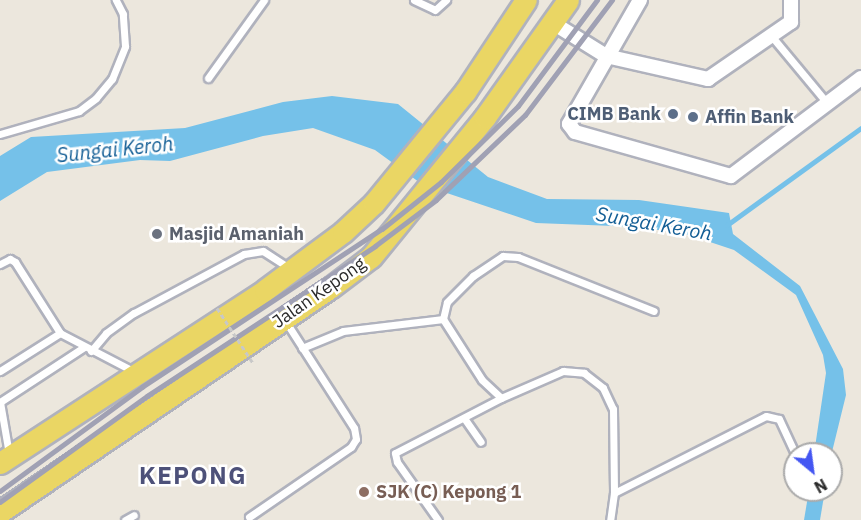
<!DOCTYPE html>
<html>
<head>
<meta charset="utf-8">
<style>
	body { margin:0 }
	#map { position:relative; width:861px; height:520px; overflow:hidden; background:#ece7dd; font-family:"IBM Plex Sans",sans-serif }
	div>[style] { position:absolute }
	.water>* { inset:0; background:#75c1e9 }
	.stream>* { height:4.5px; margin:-2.25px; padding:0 2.25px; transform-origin:2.25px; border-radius:2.25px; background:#75c1e9 }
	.roads { filter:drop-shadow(2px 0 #b0b2bd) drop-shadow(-2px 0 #b0b2bd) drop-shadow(0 2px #b0b2bd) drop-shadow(0 -2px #b0b2bd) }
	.service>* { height:7px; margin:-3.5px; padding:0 3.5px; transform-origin:3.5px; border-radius:3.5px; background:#fff }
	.minor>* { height:14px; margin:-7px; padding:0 7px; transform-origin:7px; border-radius:7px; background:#fff }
	.primary>* { height:21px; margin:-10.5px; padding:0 10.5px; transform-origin:10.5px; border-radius:10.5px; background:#ead664 }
	.rail>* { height:4.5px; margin:-2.25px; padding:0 2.25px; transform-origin:2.25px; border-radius:2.25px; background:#a0a1b4 }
	.path-bridge>* { height:3px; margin-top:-1.5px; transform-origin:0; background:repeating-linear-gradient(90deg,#c8c8c8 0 4.5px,transparent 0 7.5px) }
	.dots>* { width:16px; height:16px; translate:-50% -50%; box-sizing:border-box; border:3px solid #fff; border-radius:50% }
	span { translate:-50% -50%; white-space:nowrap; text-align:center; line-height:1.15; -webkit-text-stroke:5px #fff; paint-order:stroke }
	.service-label { font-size:18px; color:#4e5e75; font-weight:700 }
	.right { translate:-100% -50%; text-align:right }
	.left { translate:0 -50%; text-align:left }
	.worship-label { font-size:18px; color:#5b616d; font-weight:700 }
	.street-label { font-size:18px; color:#2a2a2a }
	.education-label { font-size:18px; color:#785e54; font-weight:700 }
	.water-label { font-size:20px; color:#135e95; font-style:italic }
	.district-label { font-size:24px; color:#4d5179; font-weight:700; letter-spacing:1.5px }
	.north { position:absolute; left:783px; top:442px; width:60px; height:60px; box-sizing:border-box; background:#fff; border:2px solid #aaa; border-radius:50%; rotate:151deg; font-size:16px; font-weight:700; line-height:24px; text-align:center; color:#2a2a2a }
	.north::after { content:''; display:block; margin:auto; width:21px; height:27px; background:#4456f2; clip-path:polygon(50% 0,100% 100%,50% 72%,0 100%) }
</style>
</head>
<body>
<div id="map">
	<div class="water">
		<div style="clip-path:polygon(332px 96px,398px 104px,488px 177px,547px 199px,639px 200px,729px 213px,733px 234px,800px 286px,843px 369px,846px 395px,831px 456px,814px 454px,826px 373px,823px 355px,796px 295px,734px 250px,689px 235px,640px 227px,536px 223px,423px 185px,375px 150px,313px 128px,263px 136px,170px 161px,140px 160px,47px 172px,0 201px,0 156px,31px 137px,185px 128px,283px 102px)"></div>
		<div style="clip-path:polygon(809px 490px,825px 490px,820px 520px,804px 520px)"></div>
	</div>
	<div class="stream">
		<div style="left:727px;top:225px;width:165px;rotate:-35.9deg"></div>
	</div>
	<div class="roads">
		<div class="service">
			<div style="left:414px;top:0;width:23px;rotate:25deg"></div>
			<div style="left:435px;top:10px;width:15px;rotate:-42deg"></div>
			<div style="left:773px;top:38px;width:85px;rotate:50.3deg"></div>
			<div style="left:208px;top:78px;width:96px;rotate:-54.3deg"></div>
			<div style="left:0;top:134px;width:82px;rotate:-16.2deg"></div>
			<div style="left:79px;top:111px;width:21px;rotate:-37deg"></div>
			<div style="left:96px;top:98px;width:25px;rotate:-50deg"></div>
			<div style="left:112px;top:79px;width:35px;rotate:-68deg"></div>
			<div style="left:125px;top:46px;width:32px;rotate:-94deg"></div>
			<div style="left:123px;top:14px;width:16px;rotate:-117deg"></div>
			<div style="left:0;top:264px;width:11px;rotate:-27deg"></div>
			<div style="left:10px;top:259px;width:6px;rotate:31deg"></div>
			<div style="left:15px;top:262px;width:84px;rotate:57.6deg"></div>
			<div style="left:443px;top:319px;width:17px;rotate:-77deg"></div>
			<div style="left:447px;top:302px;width:37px;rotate:-45deg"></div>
			<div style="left:473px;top:276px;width:36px;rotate:-34deg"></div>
			<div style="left:503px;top:256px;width:15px;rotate:4deg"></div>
			<div style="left:518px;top:257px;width:146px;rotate:21.7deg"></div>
			<div style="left:302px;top:348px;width:44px;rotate:-22.5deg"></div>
			<div style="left:343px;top:331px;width:101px;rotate:-6.8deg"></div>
			<div style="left:443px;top:319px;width:72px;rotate:57.4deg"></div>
			<div style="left:482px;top:380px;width:26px;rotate:43deg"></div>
			<div style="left:501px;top:398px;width:68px;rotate:-23.5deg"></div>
			<div style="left:563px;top:371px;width:21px;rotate:5deg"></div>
			<div style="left:584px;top:373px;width:24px;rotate:38deg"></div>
			<div style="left:603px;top:388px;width:23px;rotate:65deg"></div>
			<div style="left:613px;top:409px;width:84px;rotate:89.3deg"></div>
			<div style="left:614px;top:493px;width:27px;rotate:98deg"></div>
			<div style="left:91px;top:351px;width:23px;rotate:-50deg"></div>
			<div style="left:106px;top:333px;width:34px;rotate:-36deg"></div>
			<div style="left:134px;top:313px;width:125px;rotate:-28.2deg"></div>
			<div style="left:244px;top:254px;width:19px;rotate:-9deg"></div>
			<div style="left:263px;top:251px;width:31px;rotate:33deg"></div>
			<div style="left:0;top:371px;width:71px;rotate:-32.3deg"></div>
			<div style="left:60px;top:333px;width:82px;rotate:27.5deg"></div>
			<div style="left:0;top:402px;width:100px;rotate:-33.2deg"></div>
			<div style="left:0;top:402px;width:53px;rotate:80.2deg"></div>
			<div style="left:464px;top:418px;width:29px;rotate:55deg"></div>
			<div style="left:614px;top:493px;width:170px;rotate:-26.9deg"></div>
			<div style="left:766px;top:416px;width:13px;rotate:13deg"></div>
			<div style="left:779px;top:419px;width:38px;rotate:65deg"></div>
			<div style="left:249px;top:517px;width:124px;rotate:-34.5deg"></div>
			<div style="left:351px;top:447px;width:9px;rotate:-58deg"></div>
			<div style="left:356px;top:439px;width:11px;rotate:-100deg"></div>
			<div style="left:354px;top:428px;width:126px;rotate:-122.7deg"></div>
			<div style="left:125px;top:520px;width:10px;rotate:-29deg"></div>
			<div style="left:438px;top:520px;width:71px;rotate:-125.3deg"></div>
			<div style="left:397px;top:462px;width:9px;rotate:-103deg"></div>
			<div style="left:395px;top:453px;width:119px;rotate:-27.4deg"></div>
		</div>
		<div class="minor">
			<div style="left:640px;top:0;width:143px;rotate:119.8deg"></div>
			<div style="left:569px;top:124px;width:10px;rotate:53deg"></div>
			<div style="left:575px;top:132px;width:162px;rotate:15.8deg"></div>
			<div style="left:731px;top:176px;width:163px;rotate:-37deg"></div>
			<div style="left:553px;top:23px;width:62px;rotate:31.9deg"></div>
			<div style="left:606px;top:56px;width:105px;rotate:12.7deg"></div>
			<div style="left:708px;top:79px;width:101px;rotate:-34.5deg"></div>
			<div style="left:791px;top:22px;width:22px;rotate:-90deg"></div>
		</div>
		<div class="primary">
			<div style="left:0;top:463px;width:316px;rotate:-33.1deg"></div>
			<div style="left:265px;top:290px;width:97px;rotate:-36.6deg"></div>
			<div style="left:343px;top:232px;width:42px;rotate:-43.1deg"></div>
			<div style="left:374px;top:203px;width:144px;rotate:-50.7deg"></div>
			<div style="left:465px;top:92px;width:110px;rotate:-56.5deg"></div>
			<div style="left:0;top:512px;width:399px;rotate:-34.2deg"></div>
			<div style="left:330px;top:288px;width:51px;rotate:-37.1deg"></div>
			<div style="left:371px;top:257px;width:181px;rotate:-50.8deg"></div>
			<div style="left:485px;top:117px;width:143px;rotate:-54.6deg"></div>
		</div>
	</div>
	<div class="rail">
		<div style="left:0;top:491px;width:176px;rotate:-36.2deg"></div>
		<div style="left:142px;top:387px;width:287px;rotate:-33.4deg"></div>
		<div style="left:382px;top:229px;width:75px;rotate:-38.5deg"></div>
		<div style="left:441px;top:182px;width:108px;rotate:-44.6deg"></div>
		<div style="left:518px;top:106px;width:132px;rotate:-53.3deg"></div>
		<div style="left:0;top:502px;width:181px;rotate:-35.8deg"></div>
		<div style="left:147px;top:396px;width:273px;rotate:-33.3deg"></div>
		<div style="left:375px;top:246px;width:76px;rotate:-37deg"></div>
		<div style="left:436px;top:200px;width:123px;rotate:-43.7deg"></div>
		<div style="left:525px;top:115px;width:144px;rotate:-52.9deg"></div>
	</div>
	<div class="path-bridge">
		<div style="left:217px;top:308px;width:66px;rotate:56.8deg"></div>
	</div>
	<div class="dots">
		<div style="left:673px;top:114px;background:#5c6f8a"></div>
		<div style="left:693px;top:117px;background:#5c6f8a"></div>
		<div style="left:157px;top:234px;background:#6b7280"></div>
		<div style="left:364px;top:492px;background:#8d6e63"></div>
	</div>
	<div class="service-label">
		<span class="right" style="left:661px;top:114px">CIMB Bank</span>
		<span class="left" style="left:705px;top:117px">Affin Bank</span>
	</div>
	<div class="worship-label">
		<span class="left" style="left:169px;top:234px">Masjid Amaniah</span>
	</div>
	<div class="street-label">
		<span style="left:319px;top:293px;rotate:-35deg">Jalan Kepong</span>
	</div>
	<div class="education-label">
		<span class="left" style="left:376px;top:492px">SJK (C) Kepong 1</span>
	</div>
	<div class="water-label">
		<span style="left:115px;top:149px;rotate:-6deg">Sungai Keroh</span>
		<span style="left:654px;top:223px;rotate:10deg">Sungai Keroh</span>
	</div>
	<div class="district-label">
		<span style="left:193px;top:476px">KEPONG</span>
	</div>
	<div class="north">N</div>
</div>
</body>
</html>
